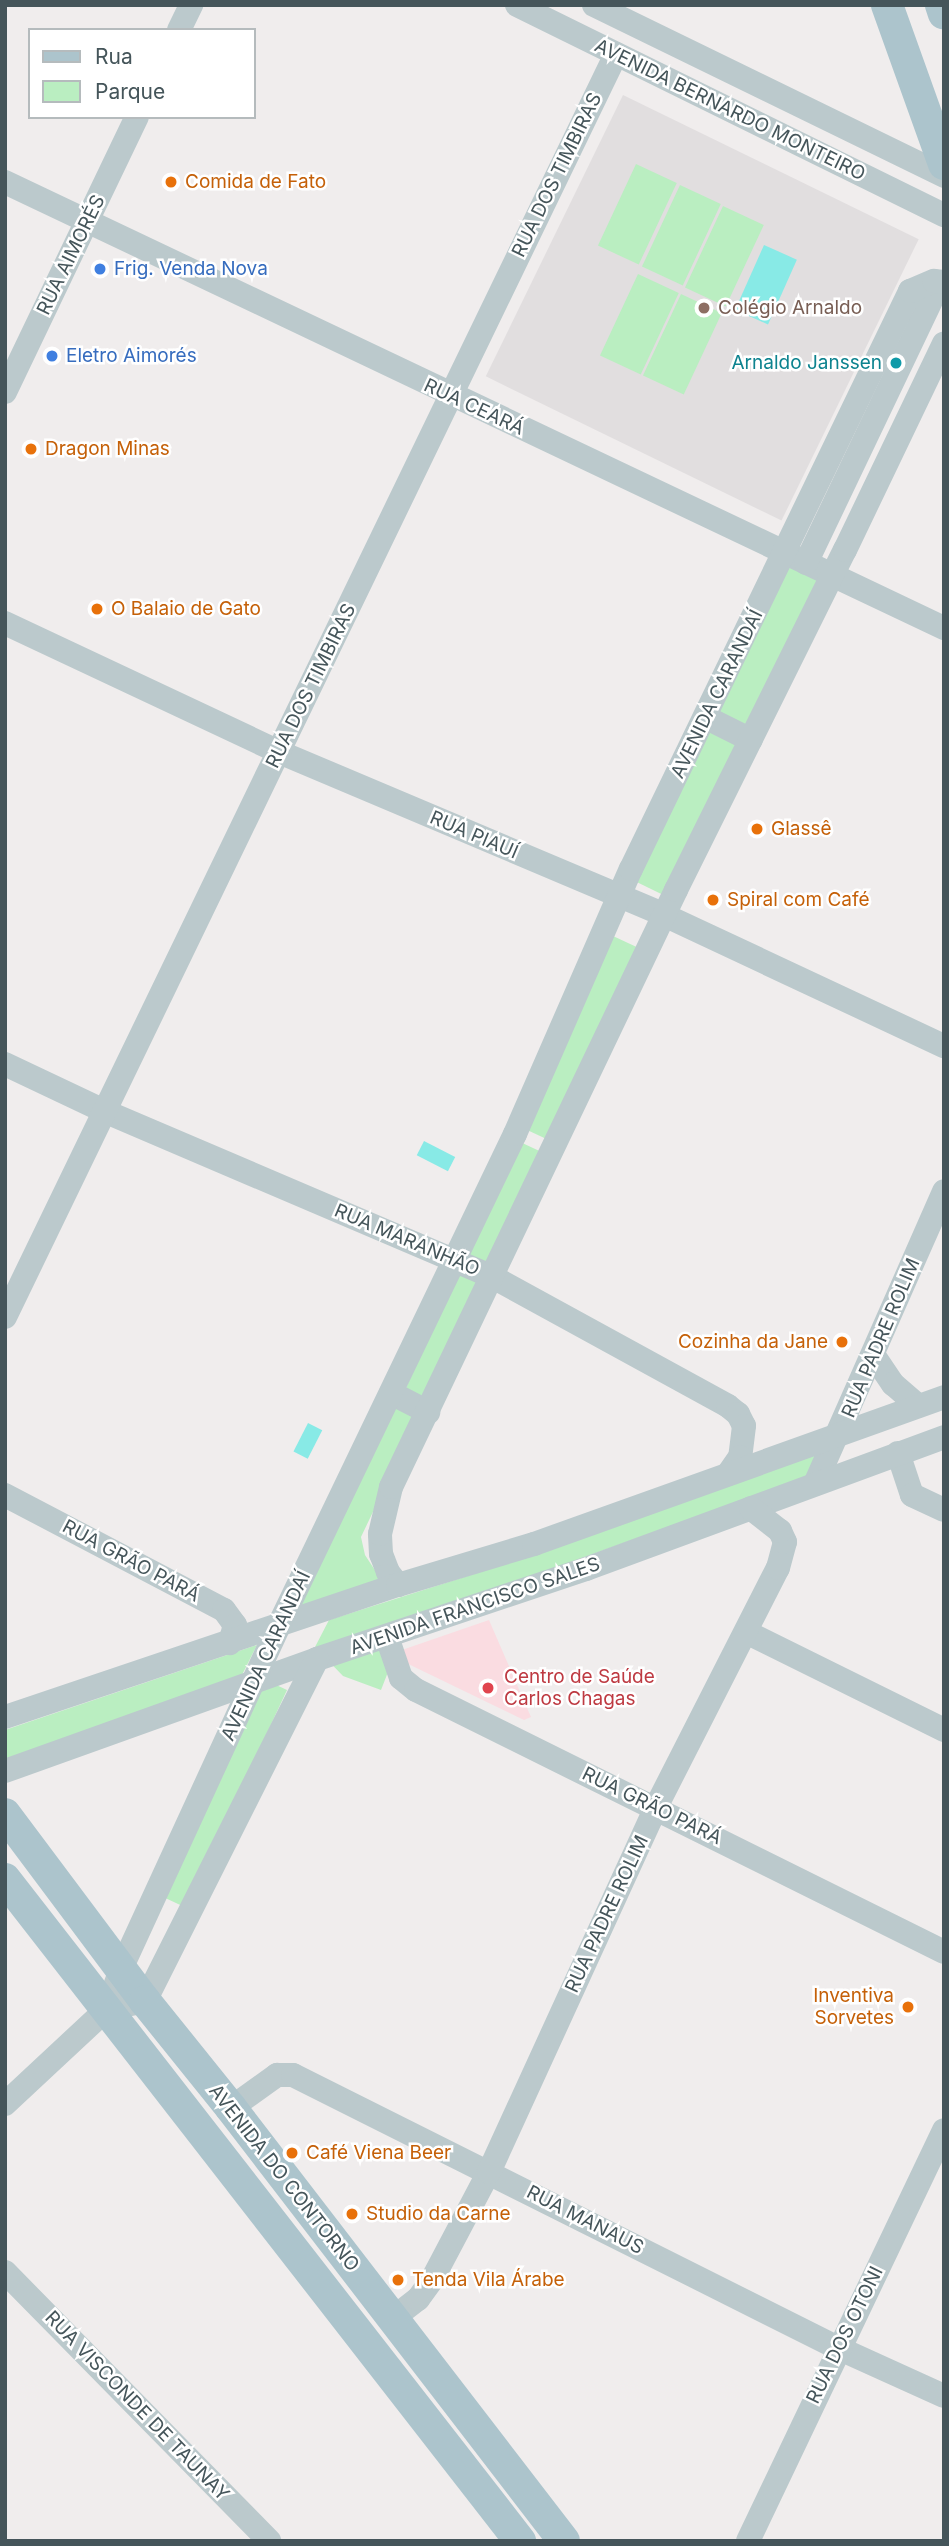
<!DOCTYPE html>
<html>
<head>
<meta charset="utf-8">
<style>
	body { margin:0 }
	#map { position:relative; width:949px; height:2546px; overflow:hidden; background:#f0eded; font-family:Inter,sans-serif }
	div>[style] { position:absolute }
	.education>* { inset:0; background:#e1dedf; transform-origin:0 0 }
	.medical>* { inset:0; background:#fadce1 }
	.green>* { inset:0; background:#baeec1; transform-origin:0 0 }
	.water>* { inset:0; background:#88eae6; transform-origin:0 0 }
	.minor>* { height:24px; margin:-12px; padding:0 12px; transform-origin:12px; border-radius:12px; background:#bbc9cc }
	.major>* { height:32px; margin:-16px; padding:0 16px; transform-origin:16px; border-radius:16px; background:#acc4cc }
	.dots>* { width:19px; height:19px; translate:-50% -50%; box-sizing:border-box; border:4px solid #fff; border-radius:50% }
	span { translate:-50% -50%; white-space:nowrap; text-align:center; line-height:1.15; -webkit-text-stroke:5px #fff; paint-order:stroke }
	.street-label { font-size:19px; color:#45555a }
	.food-label { font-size:19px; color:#c56008 }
	.left { translate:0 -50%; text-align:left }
	.right { translate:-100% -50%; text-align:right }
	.shop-label { font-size:19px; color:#366cbe }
	.education-label { font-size:19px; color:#785e54 }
	.culture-label { font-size:19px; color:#0d838f }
	.health-label { font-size:19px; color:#be3a42 }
	.frame { position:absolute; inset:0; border:7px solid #45555a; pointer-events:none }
	.legend { position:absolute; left:28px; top:28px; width:228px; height:91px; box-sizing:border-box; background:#fff; border:2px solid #b5bbbd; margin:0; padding:9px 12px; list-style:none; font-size:21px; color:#45555a }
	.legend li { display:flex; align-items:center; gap:14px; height:35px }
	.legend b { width:35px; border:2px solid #b5bbbd }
</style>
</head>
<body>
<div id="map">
	<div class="education">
		<div style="left:623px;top:95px;width:329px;height:313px;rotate:26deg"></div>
	</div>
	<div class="medical">
		<div style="clip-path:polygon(489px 1620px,531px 1717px,524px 1720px,398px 1659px,399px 1651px)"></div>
	</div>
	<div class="green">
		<div style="left:636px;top:164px;width:45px;height:90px;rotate:25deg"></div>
		<div style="left:680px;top:185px;width:45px;height:90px;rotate:25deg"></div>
		<div style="left:723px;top:206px;width:45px;height:90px;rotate:25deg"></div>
		<div style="left:638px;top:274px;width:45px;height:90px;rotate:25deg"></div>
		<div style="left:681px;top:294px;width:45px;height:90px;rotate:25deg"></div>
		<div style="left:788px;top:563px;width:37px;height:170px;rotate:26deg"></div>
		<div style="left:709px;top:726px;width:37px;height:172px;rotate:26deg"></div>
		<div style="left:613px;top:936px;width:29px;height:212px;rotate:25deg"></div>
		<div style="left:518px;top:1141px;width:29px;height:129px;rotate:25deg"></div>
		<div style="left:457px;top:1268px;width:28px;height:133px;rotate:23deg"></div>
		<div style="clip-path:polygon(398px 1403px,419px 1415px,361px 1537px,365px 1555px,382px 1581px,295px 1610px)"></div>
		<div style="clip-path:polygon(824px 1448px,809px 1477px,374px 1632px,388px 1672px,381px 1690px,343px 1676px,315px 1647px,329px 1620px,524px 1558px)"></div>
		<div style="clip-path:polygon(257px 1645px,240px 1679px,5px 1760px,5px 1730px)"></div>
		<div style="left:287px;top:1690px;width:240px;height:23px;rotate:115deg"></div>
	</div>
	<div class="water">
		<div style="left:764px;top:245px;width:36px;height:71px;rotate:24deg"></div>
		<div style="left:424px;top:1141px;width:35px;height:16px;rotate:27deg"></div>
		<div style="left:308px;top:1423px;width:16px;height:32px;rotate:27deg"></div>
	</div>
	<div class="minor">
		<div style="left:517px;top:5px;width:476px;rotate:26.2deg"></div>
		<div style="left:594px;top:5px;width:390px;rotate:26deg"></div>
		<div style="left:179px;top:30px;width:28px;rotate:-64deg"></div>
		<div style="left:5px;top:182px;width:1040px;rotate:25.41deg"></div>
		<div style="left:5px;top:392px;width:305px;rotate:-64.4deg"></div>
		<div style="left:806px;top:563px;width:297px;rotate:-64.5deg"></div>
		<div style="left:5px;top:623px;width:303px;rotate:25.2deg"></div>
		<div style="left:279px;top:752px;width:418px;rotate:22.9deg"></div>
		<div style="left:664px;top:915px;width:309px;rotate:25.1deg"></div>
		<div style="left:705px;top:717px;width:51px;rotate:26.6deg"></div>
		<div style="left:5px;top:1064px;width:110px;rotate:25.4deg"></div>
		<div style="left:104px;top:1111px;width:421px;rotate:23.1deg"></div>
		<div style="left:491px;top:1276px;width:270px;rotate:28.7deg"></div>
		<div style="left:728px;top:1406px;width:13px;rotate:39deg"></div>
		<div style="left:738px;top:1414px;width:13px;rotate:63deg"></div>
		<div style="left:744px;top:1426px;width:31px;rotate:97deg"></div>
		<div style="left:740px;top:1457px;width:21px;rotate:125deg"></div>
		<div style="left:5px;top:1317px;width:1403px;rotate:-64.18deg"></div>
		<div style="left:874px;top:1356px;width:34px;rotate:56deg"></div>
		<div style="left:893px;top:1384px;width:33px;rotate:41deg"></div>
		<div style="left:391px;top:1393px;width:42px;rotate:27.2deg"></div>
		<div style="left:898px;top:1453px;width:44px;rotate:71.6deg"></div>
		<div style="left:912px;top:1495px;width:35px;rotate:25deg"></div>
		<div style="left:815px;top:1484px;width:320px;rotate:-66.2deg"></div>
		<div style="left:5px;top:1495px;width:247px;rotate:27.7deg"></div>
		<div style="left:224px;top:1610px;width:19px;rotate:54deg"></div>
		<div style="left:235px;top:1625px;width:19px;rotate:106deg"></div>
		<div style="left:398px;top:1585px;width:16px;rotate:-128deg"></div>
		<div style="left:388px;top:1572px;width:19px;rotate:-111deg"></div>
		<div style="left:381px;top:1554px;width:20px;rotate:-93deg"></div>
		<div style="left:380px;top:1534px;width:48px;rotate:-76.8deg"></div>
		<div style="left:391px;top:1487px;width:662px;rotate:-64.48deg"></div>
		<div style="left:676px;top:890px;width:380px;rotate:-63.6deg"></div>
		<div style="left:845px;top:550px;width:229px;rotate:-64.4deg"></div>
		<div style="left:746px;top:1632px;width:221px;rotate:26.3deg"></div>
		<div style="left:387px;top:1637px;width:43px;rotate:71.1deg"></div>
		<div style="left:401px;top:1678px;width:19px;rotate:39deg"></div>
		<div style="left:416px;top:1690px;width:589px;rotate:26.39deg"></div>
		<div style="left:5px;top:1717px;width:415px;rotate:-18.6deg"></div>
		<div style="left:398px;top:1585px;width:142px;rotate:-16.8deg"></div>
		<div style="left:534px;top:1544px;width:436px;rotate:-19.7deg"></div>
		<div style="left:5px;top:1771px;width:331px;rotate:-19.7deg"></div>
		<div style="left:317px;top:1659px;width:284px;rotate:-18.5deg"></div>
		<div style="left:586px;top:1569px;width:382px;rotate:-20.2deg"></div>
		<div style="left:107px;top:2009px;width:39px;rotate:-12deg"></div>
		<div style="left:145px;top:2001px;width:383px;rotate:-63.3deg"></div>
		<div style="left:5px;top:2104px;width:139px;rotate:-43deg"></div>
		<div style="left:107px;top:2009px;width:42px;rotate:-70.7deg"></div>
		<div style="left:121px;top:1969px;width:379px;rotate:-65.3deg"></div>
		<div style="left:279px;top:1625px;width:545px;rotate:-64.33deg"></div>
		<div style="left:515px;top:1134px;width:289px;rotate:-66.4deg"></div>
		<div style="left:631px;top:869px;width:642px;rotate:-64.23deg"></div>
		<div style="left:910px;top:291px;width:26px;rotate:-23deg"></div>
		<div style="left:934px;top:281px;width:10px;rotate:6deg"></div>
		<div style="left:231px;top:2108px;width:57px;rotate:-35.7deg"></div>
		<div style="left:277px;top:2075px;width:16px"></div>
		<div style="left:293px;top:2075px;width:610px;rotate:26.61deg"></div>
		<div style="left:838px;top:2348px;width:116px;rotate:24.4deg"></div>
		<div style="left:5px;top:2272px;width:377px;rotate:45.5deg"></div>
		<div style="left:392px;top:2319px;width:33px;rotate:-38deg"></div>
		<div style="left:418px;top:2299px;width:26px;rotate:-54deg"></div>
		<div style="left:433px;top:2278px;width:120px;rotate:-62.2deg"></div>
		<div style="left:489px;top:2172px;width:401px;rotate:-65.4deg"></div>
		<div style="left:656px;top:1807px;width:268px;rotate:-63deg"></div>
		<div style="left:778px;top:1568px;width:27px;rotate:-75deg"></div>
		<div style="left:785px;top:1542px;width:12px;rotate:-114deg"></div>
		<div style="left:780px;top:1531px;width:37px;rotate:-142deg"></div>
		<div style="left:748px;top:2541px;width:455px;rotate:-64.5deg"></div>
	</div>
	<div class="major">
		<div style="left:887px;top:5px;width:169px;rotate:70.3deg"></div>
		<div style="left:941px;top:5px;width:9px;rotate:72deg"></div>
		<div style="left:5px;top:1814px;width:234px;rotate:53.2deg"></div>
		<div style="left:145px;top:2001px;width:137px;rotate:51.2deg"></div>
		<div style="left:231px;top:2108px;width:546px;rotate:52.44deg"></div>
		<div style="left:5px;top:1879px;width:839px;rotate:52.12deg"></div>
	</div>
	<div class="dots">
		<div style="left:171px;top:182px;background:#e8710a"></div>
		<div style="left:100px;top:269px;background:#3f7fe0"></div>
		<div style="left:704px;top:308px;background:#8d6e63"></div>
		<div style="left:52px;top:356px;background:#3f7fe0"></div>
		<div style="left:896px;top:363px;background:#0f9aa8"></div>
		<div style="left:31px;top:449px;background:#e8710a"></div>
		<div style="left:97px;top:609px;background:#e8710a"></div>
		<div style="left:757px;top:829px;background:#e8710a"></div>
		<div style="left:713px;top:900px;background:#e8710a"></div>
		<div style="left:842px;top:1342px;background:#e8710a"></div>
		<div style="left:488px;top:1688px;background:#e0444e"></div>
		<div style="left:908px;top:2007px;background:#e8710a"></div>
		<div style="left:292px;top:2153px;background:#e8710a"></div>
		<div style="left:352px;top:2214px;background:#e8710a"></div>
		<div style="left:398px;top:2280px;background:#e8710a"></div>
	</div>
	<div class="street-label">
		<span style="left:730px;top:110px;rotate:26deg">AVENIDA BERNARDO MONTEIRO</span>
		<span style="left:557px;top:175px;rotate:-64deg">RUA DOS TIMBIRAS</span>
		<span style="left:71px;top:255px;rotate:-64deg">RUA AIMORÉS</span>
		<span style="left:474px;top:407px;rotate:25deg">RUA CEARÁ</span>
		<span style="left:311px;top:686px;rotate:-64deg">RUA DOS TIMBIRAS</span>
		<span style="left:717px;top:694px;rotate:-64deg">AVENIDA CARANDAÍ</span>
		<span style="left:474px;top:835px;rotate:23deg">RUA PIAUÍ</span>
		<span style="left:407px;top:1240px;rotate:23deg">RUA MARANHÃO</span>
		<span style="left:881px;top:1338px;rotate:-67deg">RUA PADRE ROLIM</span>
		<span style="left:131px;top:1561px;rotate:28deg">RUA GRÃO PARÁ</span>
		<span style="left:475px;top:1606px;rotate:-19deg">AVENIDA FRANCISCO SALES</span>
		<span style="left:266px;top:1656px;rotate:-65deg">AVENIDA CARANDAÍ</span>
		<span style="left:652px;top:1806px;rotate:26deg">RUA GRÃO PARÁ</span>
		<span style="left:607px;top:1914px;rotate:-65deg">RUA PADRE ROLIM</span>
		<span style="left:284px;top:2178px;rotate:52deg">AVENIDA DO CONTORNO</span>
		<span style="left:585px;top:2220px;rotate:27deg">RUA MANAUS</span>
		<span style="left:845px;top:2335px;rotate:-64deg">RUA DOS OTONI</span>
		<span style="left:137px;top:2406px;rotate:46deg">RUA VISCONDE DE TAUNAY</span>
	</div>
	<div class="food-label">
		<span class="left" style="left:185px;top:182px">Comida de Fato</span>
		<span class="left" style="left:45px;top:449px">Dragon Minas</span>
		<span class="left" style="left:111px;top:609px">O Balaio de Gato</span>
		<span class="left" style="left:771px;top:829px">Glassê</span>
		<span class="left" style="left:727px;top:900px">Spiral com Café</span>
		<span class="right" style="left:828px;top:1342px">Cozinha da Jane</span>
		<span class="right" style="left:894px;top:2007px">Inventiva<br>Sorvetes</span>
		<span class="left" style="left:306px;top:2153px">Café Viena Beer</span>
		<span class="left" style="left:366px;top:2214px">Studio da Carne</span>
		<span class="left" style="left:412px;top:2280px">Tenda Vila Árabe</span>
	</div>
	<div class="shop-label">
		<span class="left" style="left:114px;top:269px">Frig. Venda Nova</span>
		<span class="left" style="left:66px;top:356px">Eletro Aimorés</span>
	</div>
	<div class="education-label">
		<span class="left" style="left:718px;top:308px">Colégio Arnaldo</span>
	</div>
	<div class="culture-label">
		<span class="right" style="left:882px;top:363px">Arnaldo Janssen</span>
	</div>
	<div class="health-label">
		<span class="left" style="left:504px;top:1688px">Centro de Saúde<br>Carlos Chagas</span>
	</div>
	<div class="frame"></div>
	<ul class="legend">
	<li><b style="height:9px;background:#acc4cc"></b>Rua</li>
	<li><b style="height:19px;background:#baeec1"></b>Parque</li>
	</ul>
</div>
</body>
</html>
